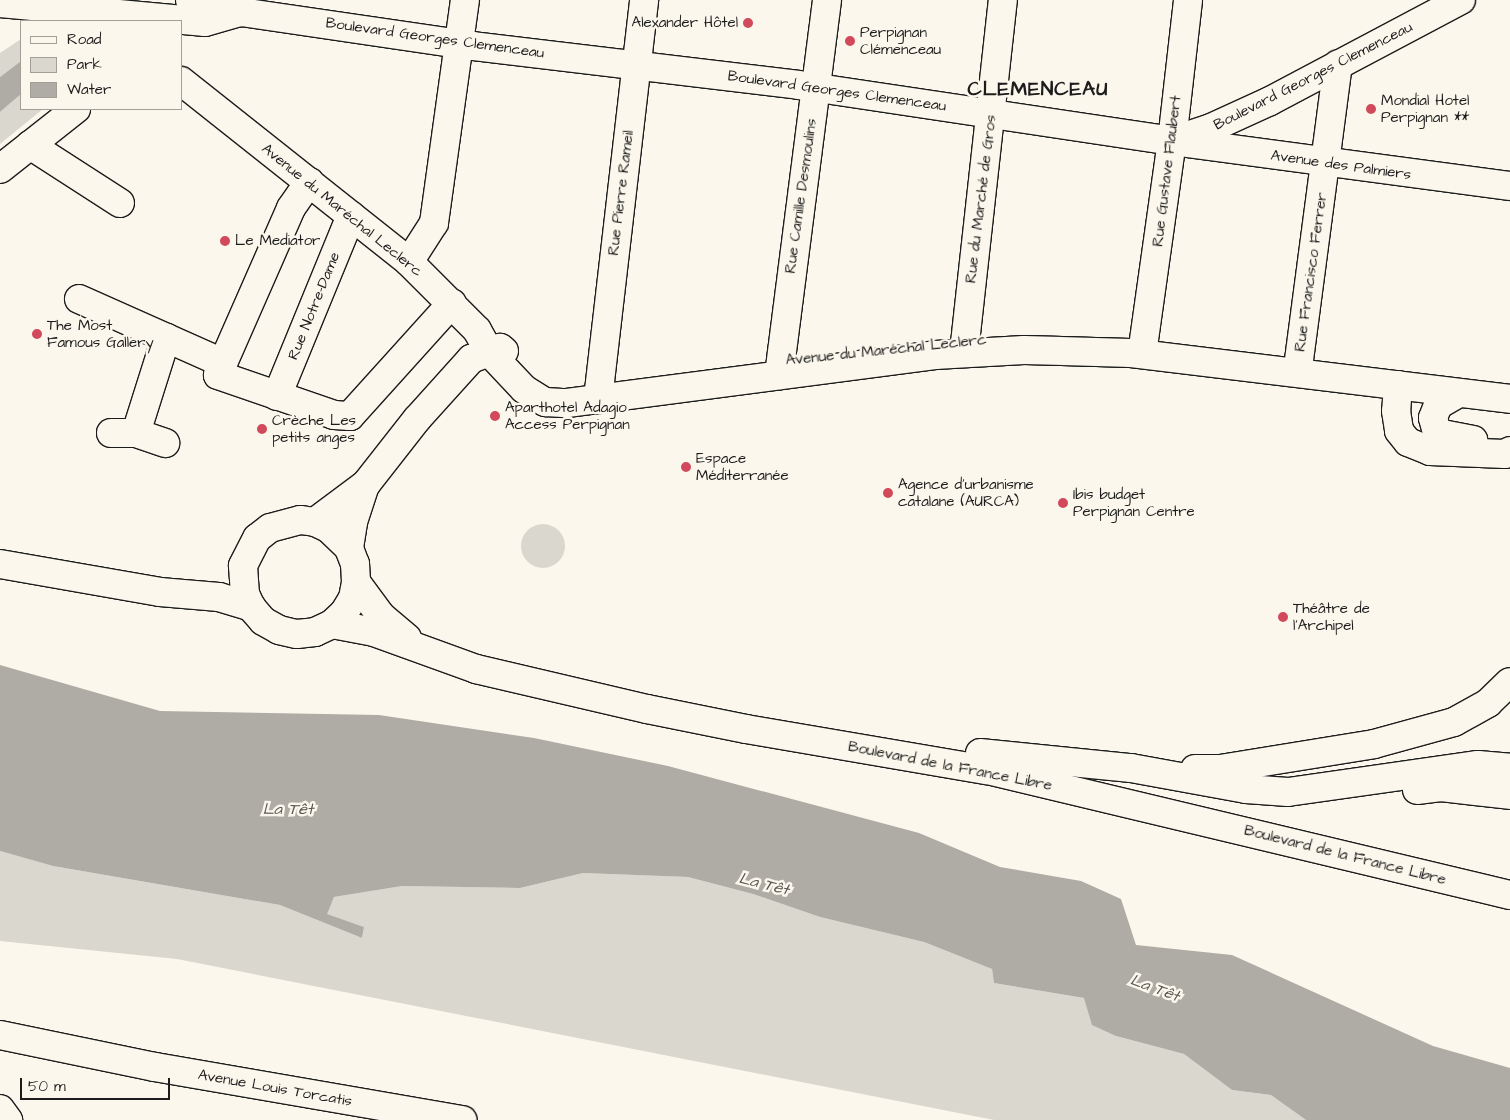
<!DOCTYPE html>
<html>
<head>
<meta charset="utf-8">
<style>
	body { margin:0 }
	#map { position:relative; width:1510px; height:1120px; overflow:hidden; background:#fbf7ec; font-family:"Architects Daughter",sans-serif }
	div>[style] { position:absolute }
	.green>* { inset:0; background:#dad7ce }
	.round { border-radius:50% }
	.water>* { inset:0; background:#afaca5 }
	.roads { filter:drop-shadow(1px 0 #1c1c1c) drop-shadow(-1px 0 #1c1c1c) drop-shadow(0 1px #1c1c1c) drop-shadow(0 -1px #1c1c1c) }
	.minor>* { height:28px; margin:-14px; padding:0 14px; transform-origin:14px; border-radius:14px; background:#fbf7ec }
	.major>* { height:28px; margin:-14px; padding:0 14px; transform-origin:14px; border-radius:14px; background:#fbf7ec }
	.dots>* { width:14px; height:14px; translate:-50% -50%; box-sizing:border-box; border:2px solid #fbf7ec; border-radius:50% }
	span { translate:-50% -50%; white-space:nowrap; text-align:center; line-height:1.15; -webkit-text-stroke:5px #fbf7ec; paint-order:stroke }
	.poi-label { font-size:15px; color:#1c1c1c }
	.right { translate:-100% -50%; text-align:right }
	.left { translate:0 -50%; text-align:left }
	.street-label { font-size:15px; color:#1c1c1c }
	.water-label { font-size:16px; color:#575653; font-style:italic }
	.district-label { font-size:20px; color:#1c1c1c; font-weight:700; letter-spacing:1px }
	.legend { position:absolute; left:20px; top:20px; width:162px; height:90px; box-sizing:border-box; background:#fbf7ec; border:1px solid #a29f99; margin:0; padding:6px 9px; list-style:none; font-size:15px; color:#1c1c1c }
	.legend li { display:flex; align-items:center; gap:10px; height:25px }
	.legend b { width:25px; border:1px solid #a29f99 }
	.scale { position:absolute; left:20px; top:1078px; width:150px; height:22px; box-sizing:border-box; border:2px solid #1c1c1c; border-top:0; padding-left:6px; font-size:15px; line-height:18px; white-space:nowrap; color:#1c1c1c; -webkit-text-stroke:4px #fbf7ec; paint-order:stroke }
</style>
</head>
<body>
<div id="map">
	<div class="green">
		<div style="clip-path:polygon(21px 39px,21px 61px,0 77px,0 53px)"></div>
		<div style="clip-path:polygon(21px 94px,21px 109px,43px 109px,0 144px,0 112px)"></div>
		<div class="round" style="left:521px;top:524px;width:44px;height:44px"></div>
		<div style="clip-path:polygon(0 851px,53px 866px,280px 905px,362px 938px,364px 927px,326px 914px,334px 897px,402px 886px,520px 888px,583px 873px,688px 877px,753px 894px,820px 917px,924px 942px,992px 969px,994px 983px,1084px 998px,1116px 1036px,1184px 1054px,1232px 1090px,1271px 1095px,1306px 1120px,994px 1120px,177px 959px,0 941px)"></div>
	</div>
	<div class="water">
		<div style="clip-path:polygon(21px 61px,21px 94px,0 112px,0 77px)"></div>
		<div style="clip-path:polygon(0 665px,160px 711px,379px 715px,534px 738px,668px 766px,919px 833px,1000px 867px,1081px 881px,1121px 899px,1136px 945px,1232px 955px,1433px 1046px,1510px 1068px,1510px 1120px,1306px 1120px,1271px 1095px,1232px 1090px,1184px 1054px,1116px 1036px,1092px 1025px,1084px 998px,994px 983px,992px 969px,924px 942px,820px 917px,753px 894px,688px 877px,583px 873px,520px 888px,402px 886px,334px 897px,327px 914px,364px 927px,362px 938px,280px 905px,53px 866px,0 851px)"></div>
	</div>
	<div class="roads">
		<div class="minor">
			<div style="left:181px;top:81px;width:291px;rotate:38.4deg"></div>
			<div style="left:409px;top:262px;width:96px;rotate:45deg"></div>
			<div style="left:477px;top:330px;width:25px;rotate:61deg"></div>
			<div style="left:489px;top:352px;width:51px;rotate:46.6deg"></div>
			<div style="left:524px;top:389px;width:25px;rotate:32deg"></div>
			<div style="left:545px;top:402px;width:22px;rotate:3deg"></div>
			<div style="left:567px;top:403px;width:371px;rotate:-7.4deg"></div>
			<div style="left:935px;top:355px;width:89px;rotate:-3.2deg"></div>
			<div style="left:1024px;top:350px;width:107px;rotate:1.6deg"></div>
			<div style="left:1131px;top:353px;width:382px;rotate:6.9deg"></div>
			<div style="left:1172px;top:141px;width:341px;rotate:7.6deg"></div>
			<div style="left:30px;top:145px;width:107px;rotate:32.8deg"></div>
			<div style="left:409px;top:262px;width:46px;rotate:-57.3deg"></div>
			<div style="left:434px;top:223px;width:225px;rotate:-82.1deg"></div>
			<div style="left:79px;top:299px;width:158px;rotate:24deg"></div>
			<div style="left:223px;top:363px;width:13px;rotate:113deg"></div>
			<div style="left:218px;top:375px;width:123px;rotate:19deg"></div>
			<div style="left:334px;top:415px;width:16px;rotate:4deg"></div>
			<div style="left:350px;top:416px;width:152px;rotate:-47.9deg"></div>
			<div style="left:964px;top:352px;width:354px;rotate:-83.7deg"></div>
			<div style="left:1142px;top:354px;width:215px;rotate:-82deg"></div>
			<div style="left:1172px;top:141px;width:142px;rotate:-83.5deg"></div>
			<div style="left:1299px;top:360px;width:298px;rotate:-82.5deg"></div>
			<div style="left:223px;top:363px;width:169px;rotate:-66.3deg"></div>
			<div style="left:291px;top:208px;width:32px;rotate:-55deg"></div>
			<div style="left:779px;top:375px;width:378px;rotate:-82.7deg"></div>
			<div style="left:1398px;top:385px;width:26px;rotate:94deg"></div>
			<div style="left:1396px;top:411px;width:20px;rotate:81deg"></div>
			<div style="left:1399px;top:431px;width:14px;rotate:51deg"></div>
			<div style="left:1408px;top:442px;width:24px;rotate:22deg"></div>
			<div style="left:1430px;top:451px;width:75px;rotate:2.3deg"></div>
			<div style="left:1505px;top:454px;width:6px;rotate:-31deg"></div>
			<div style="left:1459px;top:393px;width:24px;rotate:150deg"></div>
			<div style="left:1438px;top:405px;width:14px;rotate:111deg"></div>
			<div style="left:1433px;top:418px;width:16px;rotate:75deg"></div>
			<div style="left:1437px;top:433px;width:37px;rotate:11deg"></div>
			<div style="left:277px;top:396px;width:195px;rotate:-67.7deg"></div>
			<div style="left:598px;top:399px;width:402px;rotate:-83.4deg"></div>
			<div style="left:111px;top:433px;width:25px"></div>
			<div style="left:136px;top:433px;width:31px;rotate:19deg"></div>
			<div style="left:136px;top:433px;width:100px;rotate:-72.5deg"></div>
			<div style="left:315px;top:522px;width:64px;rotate:-36.7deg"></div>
			<div style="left:366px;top:484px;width:83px;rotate:-51.9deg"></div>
			<div style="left:417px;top:419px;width:81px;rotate:-48deg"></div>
			<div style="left:471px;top:359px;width:31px;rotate:-21deg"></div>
			<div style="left:500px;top:348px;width:5px;rotate:37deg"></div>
			<div style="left:349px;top:548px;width:26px;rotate:-81deg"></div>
			<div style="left:353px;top:522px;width:39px;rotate:-72deg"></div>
			<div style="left:0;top:1035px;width:158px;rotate:11.7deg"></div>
			<div style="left:155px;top:1067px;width:312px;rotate:9.8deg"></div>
			<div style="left:0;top:1109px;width:14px;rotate:54deg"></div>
		</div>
		<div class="major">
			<div style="left:190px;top:0;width:22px;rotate:3deg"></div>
			<div style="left:212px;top:1px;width:31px;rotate:21deg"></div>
			<div style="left:241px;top:12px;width:234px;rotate:8.3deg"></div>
			<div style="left:473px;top:46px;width:327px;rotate:6.8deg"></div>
			<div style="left:798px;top:85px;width:378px;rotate:8.5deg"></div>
			<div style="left:1172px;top:141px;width:41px;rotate:-18.4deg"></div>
			<div style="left:1211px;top:128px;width:65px;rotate:-24.6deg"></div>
			<div style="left:1270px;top:101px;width:216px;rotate:-27.9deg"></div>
			<div style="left:0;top:3px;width:206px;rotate:5.3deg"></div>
			<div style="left:205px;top:22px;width:37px;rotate:-16deg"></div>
			<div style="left:0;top:169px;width:97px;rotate:-38.3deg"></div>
			<div style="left:0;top:564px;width:162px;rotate:9.9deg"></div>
			<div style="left:160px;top:592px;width:59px;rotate:4.8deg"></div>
			<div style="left:219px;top:597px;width:34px;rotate:17deg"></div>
			<div style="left:251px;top:607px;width:18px;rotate:49deg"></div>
			<div style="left:263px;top:621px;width:18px;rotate:29deg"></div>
			<div style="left:279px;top:630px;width:18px;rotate:13deg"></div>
			<div style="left:297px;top:634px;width:18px;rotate:-6deg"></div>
			<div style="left:315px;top:632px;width:19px;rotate:-25deg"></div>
			<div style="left:332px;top:624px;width:16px;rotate:-43deg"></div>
			<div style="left:344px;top:613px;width:17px;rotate:-59deg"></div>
			<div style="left:353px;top:598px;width:16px;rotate:-79deg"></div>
			<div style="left:356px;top:582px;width:18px;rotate:-93deg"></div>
			<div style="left:355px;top:564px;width:17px;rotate:-111deg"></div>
			<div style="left:349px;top:548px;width:29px;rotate:-136deg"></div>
			<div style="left:328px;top:528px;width:14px;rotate:-155deg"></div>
			<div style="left:315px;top:522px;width:15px;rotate:-172deg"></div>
			<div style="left:300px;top:520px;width:31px;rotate:165deg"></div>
			<div style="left:270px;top:528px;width:16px;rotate:142deg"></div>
			<div style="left:257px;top:538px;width:31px;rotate:117deg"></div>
			<div style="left:243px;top:566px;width:28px;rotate:86deg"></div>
			<div style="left:245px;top:594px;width:14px;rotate:65deg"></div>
			<div style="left:356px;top:582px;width:42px;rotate:53.7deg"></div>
			<div style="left:381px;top:616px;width:34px;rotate:40deg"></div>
			<div style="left:332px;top:624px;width:43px;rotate:10.8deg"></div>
			<div style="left:374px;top:632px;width:109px;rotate:19.9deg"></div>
			<div style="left:476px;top:669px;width:176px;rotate:13.2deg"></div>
			<div style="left:647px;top:709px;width:101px;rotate:11.4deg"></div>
			<div style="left:746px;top:729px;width:244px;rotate:9.7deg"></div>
			<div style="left:987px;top:770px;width:538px;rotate:13.44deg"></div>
			<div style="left:980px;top:753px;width:152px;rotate:5.7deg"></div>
			<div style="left:1131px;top:768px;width:117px;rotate:10.3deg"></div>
			<div style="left:1246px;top:789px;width:42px;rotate:4.1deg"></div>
			<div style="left:1288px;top:792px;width:192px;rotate:-8.1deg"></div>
			<div style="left:1478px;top:765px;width:32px;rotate:5deg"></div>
			<div style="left:1195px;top:769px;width:25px"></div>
			<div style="left:1220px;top:769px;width:156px;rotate:-9.2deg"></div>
			<div style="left:1374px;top:744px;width:83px;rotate:-15.4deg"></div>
			<div style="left:1454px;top:722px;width:39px;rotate:-29deg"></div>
			<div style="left:1488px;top:703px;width:30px;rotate:-44deg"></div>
			<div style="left:1417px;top:790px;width:24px;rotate:-7deg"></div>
			<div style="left:1441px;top:787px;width:69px;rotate:6.6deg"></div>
		</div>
	</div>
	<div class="dots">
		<div style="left:748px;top:23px;background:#d1495b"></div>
		<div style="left:850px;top:41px;background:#d1495b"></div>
		<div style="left:1371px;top:109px;background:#d1495b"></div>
		<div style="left:225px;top:241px;background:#d1495b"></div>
		<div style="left:37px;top:334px;background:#d1495b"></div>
		<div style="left:495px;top:416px;background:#d1495b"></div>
		<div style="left:262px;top:429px;background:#d1495b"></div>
		<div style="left:686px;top:467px;background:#d1495b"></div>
		<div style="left:888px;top:493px;background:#d1495b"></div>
		<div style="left:1063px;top:503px;background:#d1495b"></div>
		<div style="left:1283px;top:617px;background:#d1495b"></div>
	</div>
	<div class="poi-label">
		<span class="right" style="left:738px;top:23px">Alexander Hôtel</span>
		<span class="left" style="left:860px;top:41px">Perpignan<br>Clémenceau</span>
		<span class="left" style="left:1381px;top:109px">Mondial Hotel<br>Perpignan **</span>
		<span class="left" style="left:235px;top:241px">Le Mediator</span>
		<span class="left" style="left:47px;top:334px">The Most<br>Famous Gallery</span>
		<span class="left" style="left:505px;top:416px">Aparthotel Adagio<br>Access Perpignan</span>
		<span class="left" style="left:272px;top:429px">Crèche Les<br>petits anges</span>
		<span class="left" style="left:696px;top:467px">Espace<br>Méditerranée</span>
		<span class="left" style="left:898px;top:493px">Agence d'urbanisme<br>catalane (AURCA)</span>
		<span class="left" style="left:1073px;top:503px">Ibis budget<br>Perpignan Centre</span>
		<span class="left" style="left:1293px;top:617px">Théâtre de<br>l'Archipel</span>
	</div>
	<div class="street-label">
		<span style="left:435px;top:38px;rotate:8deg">Boulevard Georges Clemenceau</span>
		<span style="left:1313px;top:76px;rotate:-27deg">Boulevard Georges Clemenceau</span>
		<span style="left:837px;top:91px;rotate:8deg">Boulevard Georges Clemenceau</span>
		<span style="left:1341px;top:165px;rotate:8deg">Avenue des Palmiers</span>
		<span style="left:1167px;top:171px;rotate:-83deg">Rue Gustave Flaubert</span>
		<span style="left:621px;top:193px;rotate:-83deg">Rue Pierre Rameil</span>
		<span style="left:801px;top:196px;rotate:-82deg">Rue Camille Desmoulins</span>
		<span style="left:981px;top:199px;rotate:-83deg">Rue du Marché de Gros</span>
		<span style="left:342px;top:210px;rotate:39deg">Avenue du Maréchal Leclerc</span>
		<span style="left:1311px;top:272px;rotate:-82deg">Rue Francisco Ferrer</span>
		<span style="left:314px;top:306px;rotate:-68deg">Rue Notre-Dame</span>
		<span style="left:886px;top:350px;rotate:-6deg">Avenue du Maréchal Leclerc</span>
		<span style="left:950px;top:766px;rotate:11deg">Boulevard de la France Libre</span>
		<span style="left:1345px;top:855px;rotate:14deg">Boulevard de la France Libre</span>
		<span style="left:275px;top:1088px;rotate:10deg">Avenue Louis Torcatis</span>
	</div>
	<div class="water-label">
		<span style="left:288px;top:809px">La Têt</span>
		<span style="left:764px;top:884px;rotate:14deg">La Têt</span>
		<span style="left:1155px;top:988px;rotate:20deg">La Têt</span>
	</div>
	<div class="district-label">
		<span style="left:1038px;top:89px">CLEMENCEAU</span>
	</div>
	<ul class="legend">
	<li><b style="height:6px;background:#fbf7ec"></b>Road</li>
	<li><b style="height:14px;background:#dad7ce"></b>Park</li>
	<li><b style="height:14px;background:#afaca5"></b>Water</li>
	</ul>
	<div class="scale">50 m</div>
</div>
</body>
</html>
